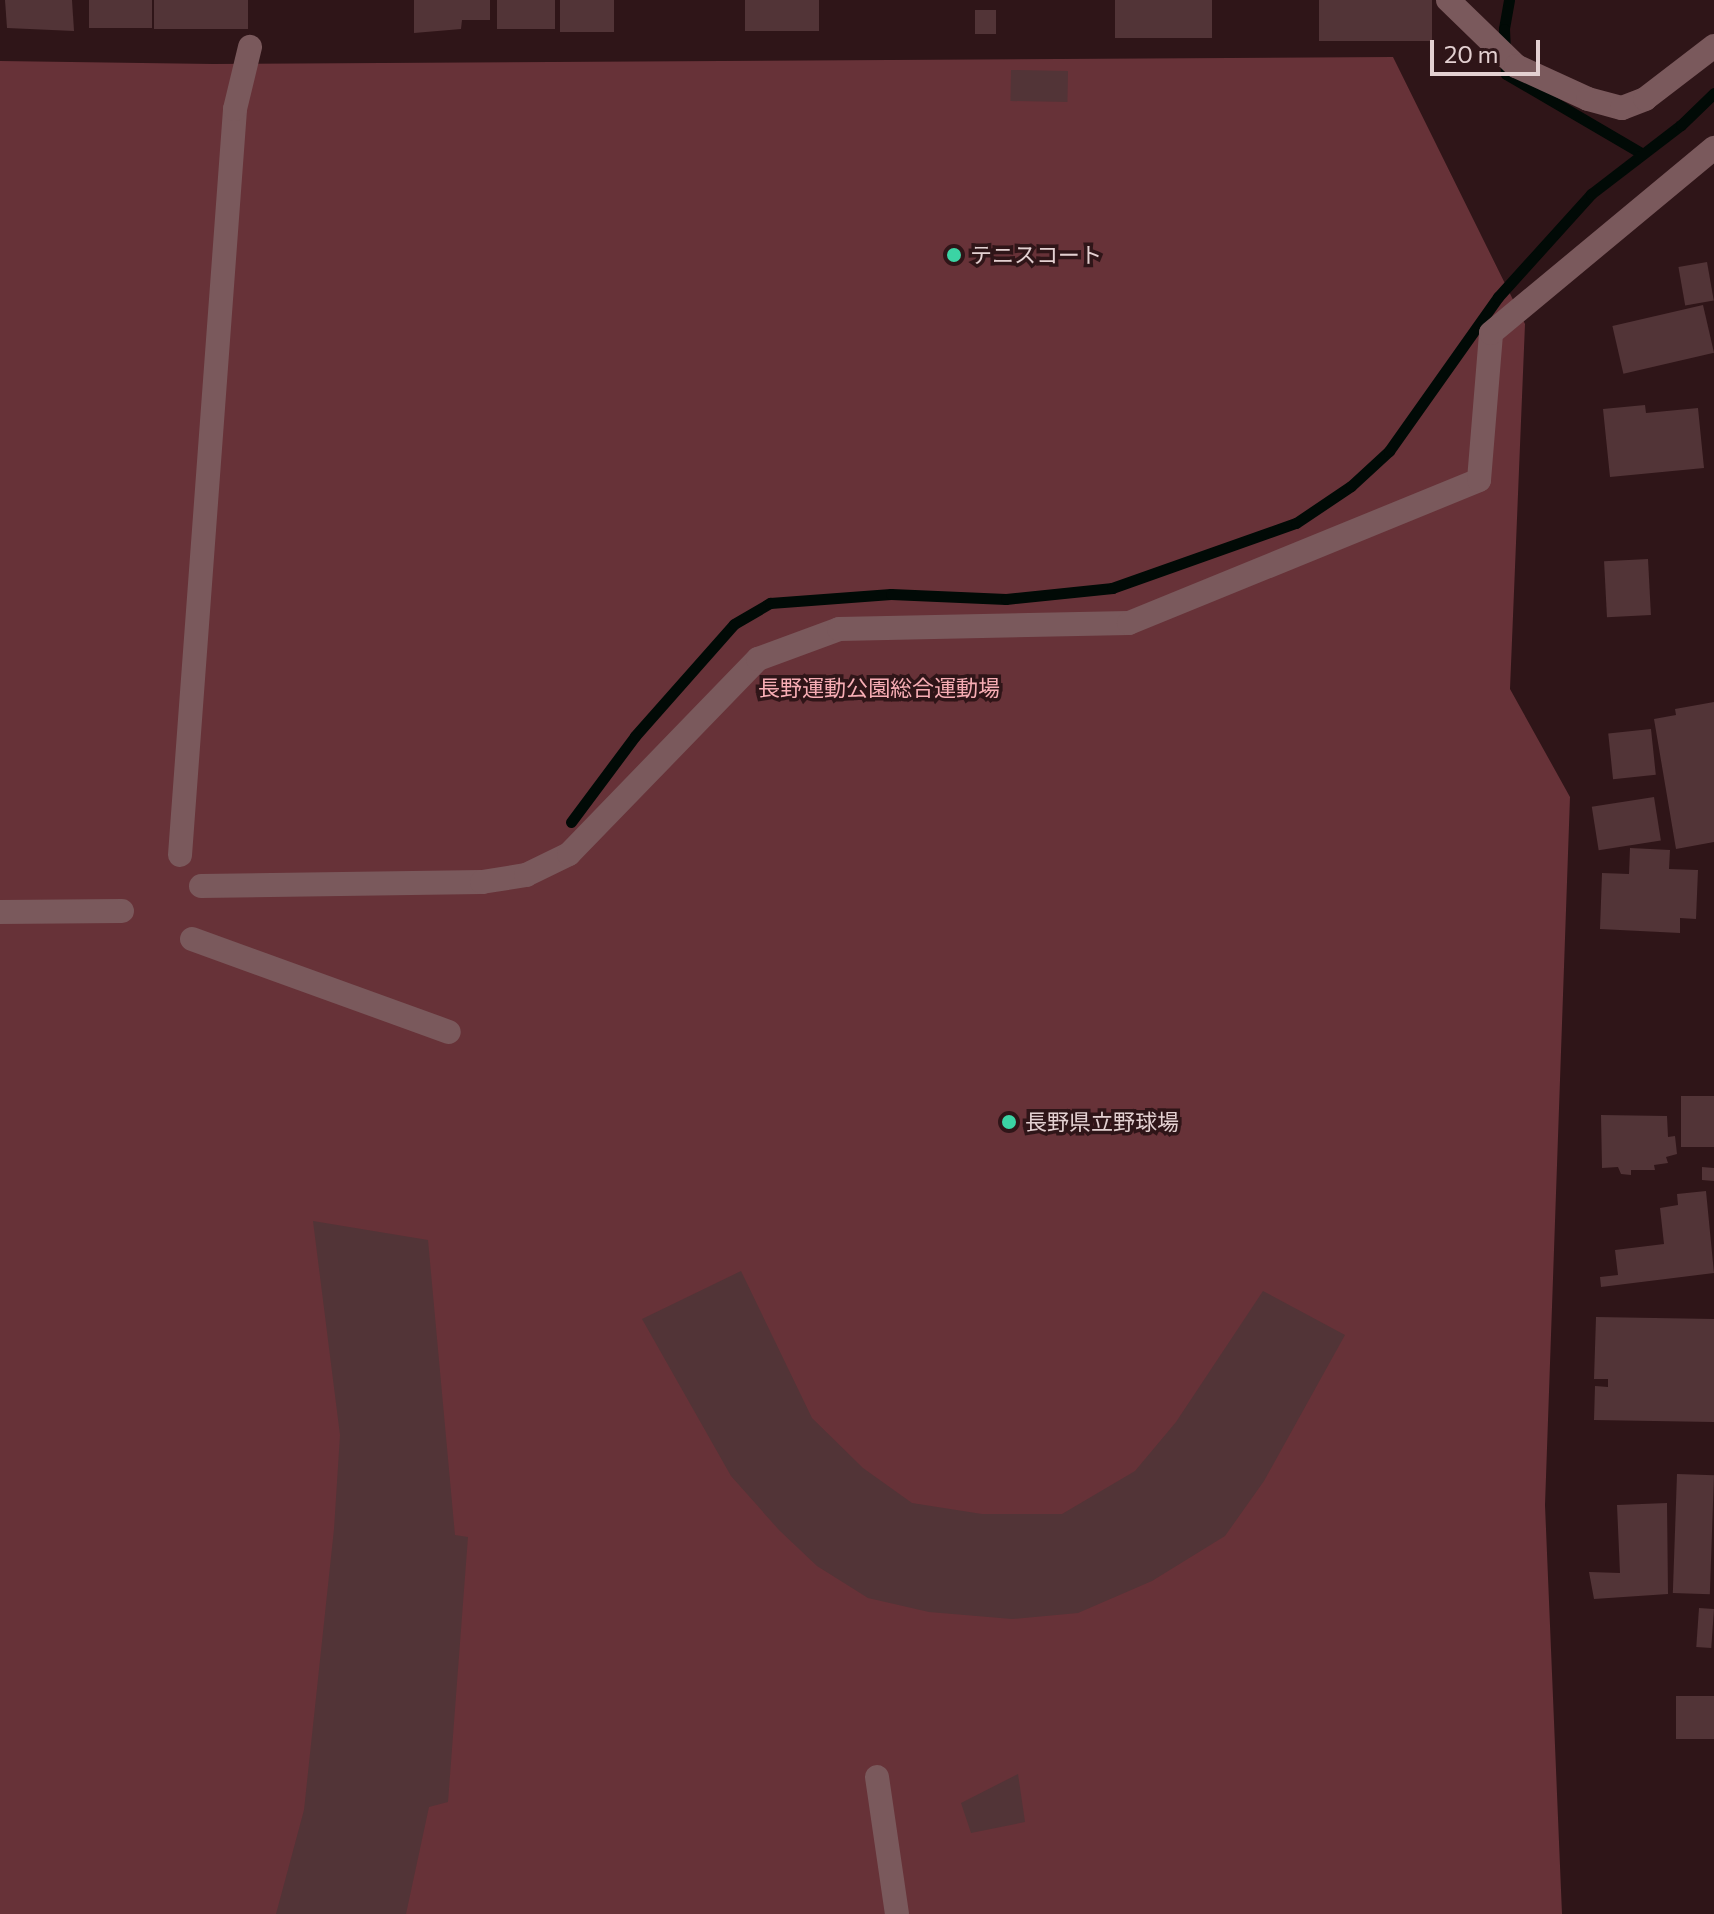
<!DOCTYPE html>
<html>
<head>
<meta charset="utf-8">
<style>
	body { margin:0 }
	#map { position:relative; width:1714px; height:1914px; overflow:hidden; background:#2f1518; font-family:Commissioner,"Noto Sans JP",sans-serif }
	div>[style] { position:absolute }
	.green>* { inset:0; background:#673238 }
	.stream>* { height:11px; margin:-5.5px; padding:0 5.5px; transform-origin:5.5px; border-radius:5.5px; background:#010a06 }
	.building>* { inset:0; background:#523437; transform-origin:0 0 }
	.minor>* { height:24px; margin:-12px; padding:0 12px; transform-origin:12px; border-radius:12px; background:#7a595c }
	.dots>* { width:22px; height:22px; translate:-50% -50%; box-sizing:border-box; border:4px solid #2f1518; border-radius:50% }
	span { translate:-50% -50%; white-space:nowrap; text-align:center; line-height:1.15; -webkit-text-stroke:7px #2f1518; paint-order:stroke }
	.poi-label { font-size:22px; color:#e3d0d1 }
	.left { translate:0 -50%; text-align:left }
	.park-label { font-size:22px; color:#f7adb4 }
	.scale { position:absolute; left:1430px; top:40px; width:110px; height:36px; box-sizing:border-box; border:4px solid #e3d0d1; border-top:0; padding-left:10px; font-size:24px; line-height:28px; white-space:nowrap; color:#e3d0d1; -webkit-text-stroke:6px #2f1518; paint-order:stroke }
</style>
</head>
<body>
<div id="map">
	<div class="green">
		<div style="clip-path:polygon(1393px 57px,1525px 324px,1510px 689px,1570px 797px,1545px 1505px,1562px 1914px,0 1914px,0 61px,213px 64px)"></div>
	</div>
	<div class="stream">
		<div style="left:1509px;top:0;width:29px;rotate:100deg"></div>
		<div style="left:1504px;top:29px;width:45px;rotate:87.5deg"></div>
		<div style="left:1506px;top:74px;width:156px;rotate:30.3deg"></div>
		<div style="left:571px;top:822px;width:107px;rotate:-53.3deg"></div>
		<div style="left:635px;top:736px;width:149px;rotate:-48.5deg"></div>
		<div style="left:734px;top:624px;width:42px;rotate:-30.3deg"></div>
		<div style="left:770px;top:603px;width:121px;rotate:-4.3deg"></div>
		<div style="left:891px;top:594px;width:115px;rotate:2.5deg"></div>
		<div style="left:1006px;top:599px;width:107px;rotate:-5.9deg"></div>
		<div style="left:1112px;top:588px;width:195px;rotate:-19.5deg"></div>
		<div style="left:1296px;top:523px;width:66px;rotate:-33.9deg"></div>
		<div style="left:1351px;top:486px;width:52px;rotate:-42.6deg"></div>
		<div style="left:1389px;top:451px;width:189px;rotate:-54.7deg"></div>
		<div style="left:1498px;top:297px;width:139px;rotate:-47.9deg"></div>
		<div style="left:1591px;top:194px;width:113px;rotate:-37.5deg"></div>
		<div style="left:1681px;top:125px;width:46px;rotate:-44.1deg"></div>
	</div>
	<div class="building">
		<div style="clip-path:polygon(5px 0,72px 0,74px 31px,7px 28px)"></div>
		<div style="left:89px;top:0;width:63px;height:28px"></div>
		<div style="left:154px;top:0;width:94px;height:29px"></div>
		<div style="clip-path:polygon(414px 0,490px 0,490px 20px,462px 20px,461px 29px,414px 33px)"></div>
		<div style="left:497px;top:0;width:58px;height:29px"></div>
		<div style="left:560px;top:0;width:54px;height:32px"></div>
		<div style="left:745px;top:0;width:74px;height:31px"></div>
		<div style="left:1115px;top:0;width:97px;height:38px"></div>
		<div style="left:1319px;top:0;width:113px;height:41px"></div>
		<div style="left:975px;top:10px;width:21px;height:24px"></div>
		<div style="left:1011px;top:70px;width:57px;height:31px;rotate:1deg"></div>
		<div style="left:1707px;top:262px;width:39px;height:29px;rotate:80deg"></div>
		<div style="left:1703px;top:305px;width:49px;height:93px;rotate:77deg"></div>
		<div style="clip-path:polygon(1645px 405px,1646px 413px,1698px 408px,1704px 468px,1610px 477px,1603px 409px)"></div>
		<div style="left:1648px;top:559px;width:56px;height:44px;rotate:87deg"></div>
		<div style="clip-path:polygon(1714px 702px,1714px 842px,1676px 849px,1654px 719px,1676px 715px,1675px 709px)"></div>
		<div style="left:1651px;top:729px;width:46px;height:43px;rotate:84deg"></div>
		<div style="left:1654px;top:797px;width:44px;height:63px;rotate:81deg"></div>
		<div style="clip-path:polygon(1630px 848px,1670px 850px,1669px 869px,1698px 870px,1696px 919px,1680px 918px,1680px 933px,1600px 929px,1602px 873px,1629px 874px)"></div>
		<div style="left:1714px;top:1096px;width:51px;height:33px;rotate:90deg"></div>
		<div style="clip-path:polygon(1601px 1115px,1667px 1116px,1668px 1137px,1675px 1136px,1677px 1154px,1666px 1157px,1668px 1163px,1654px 1165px,1655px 1170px,1631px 1170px,1631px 1175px,1621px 1174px,1618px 1167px,1602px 1168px)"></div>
		<div style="clip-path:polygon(1702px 1167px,1714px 1168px,1714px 1181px,1702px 1180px)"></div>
		<div style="clip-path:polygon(1706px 1191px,1714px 1273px,1601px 1287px,1600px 1277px,1618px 1275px,1615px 1250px,1664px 1244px,1660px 1208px,1678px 1205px,1677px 1194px)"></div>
		<div style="clip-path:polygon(313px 1221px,428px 1240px,455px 1535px,468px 1537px,448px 1802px,429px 1807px,406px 1914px,276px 1914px,304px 1810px,334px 1529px,340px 1435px)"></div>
		<div style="clip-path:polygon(741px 1271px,812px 1418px,863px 1468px,912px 1503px,982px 1514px,1062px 1514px,1135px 1471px,1176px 1422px,1263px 1291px,1345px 1335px,1264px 1481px,1225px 1536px,1152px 1581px,1078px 1613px,1012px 1619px,929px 1612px,868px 1598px,817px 1566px,779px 1530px,731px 1476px,642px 1319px)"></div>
		<div style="clip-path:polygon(1596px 1317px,1714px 1319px,1714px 1422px,1594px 1420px,1595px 1386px,1608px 1387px,1608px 1379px,1594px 1379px)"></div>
		<div style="left:1677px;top:1474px;width:37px;height:119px;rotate:2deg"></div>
		<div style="clip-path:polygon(1667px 1503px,1668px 1594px,1594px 1599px,1589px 1572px,1620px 1573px,1617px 1505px)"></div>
		<div style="left:1699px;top:1608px;width:15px;height:39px;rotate:4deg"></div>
		<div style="left:1714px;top:1696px;width:43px;height:38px;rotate:90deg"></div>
		<div style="clip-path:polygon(1018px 1774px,1025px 1822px,971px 1833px,961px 1803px)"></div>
	</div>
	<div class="minor">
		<div style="left:1448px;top:0;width:95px;rotate:44.1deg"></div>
		<div style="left:1516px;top:66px;width:79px;rotate:24.6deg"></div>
		<div style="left:1588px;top:99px;width:35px;rotate:15deg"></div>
		<div style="left:1622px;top:108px;width:25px;rotate:-21deg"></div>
		<div style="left:1645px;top:99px;width:87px;rotate:-37.5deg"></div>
		<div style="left:180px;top:855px;width:748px;rotate:-85.78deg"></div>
		<div style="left:235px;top:109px;width:64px;rotate:-76.4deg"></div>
		<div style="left:201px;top:886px;width:281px;rotate:-0.8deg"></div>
		<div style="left:482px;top:882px;width:45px;rotate:-9deg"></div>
		<div style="left:526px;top:875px;width:48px;rotate:-26deg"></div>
		<div style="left:569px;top:854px;width:272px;rotate:-45.9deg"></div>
		<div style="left:758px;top:659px;width:86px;rotate:-20.3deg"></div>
		<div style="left:839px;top:629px;width:290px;rotate:-1.2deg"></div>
		<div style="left:1129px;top:623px;width:378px;rotate:-22.2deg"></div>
		<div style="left:1479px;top:480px;width:147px;rotate:-85.3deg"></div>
		<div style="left:1491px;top:333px;width:290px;rotate:-39.7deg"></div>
		<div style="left:0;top:912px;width:122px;rotate:-0.5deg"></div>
		<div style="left:192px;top:939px;width:273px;rotate:19.9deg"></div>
		<div style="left:877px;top:1777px;width:138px;rotate:81.7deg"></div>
	</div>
	<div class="dots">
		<div style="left:954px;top:255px;background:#3bd4a4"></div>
		<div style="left:1009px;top:1122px;background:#3bd4a4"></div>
	</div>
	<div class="poi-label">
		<span class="left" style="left:970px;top:255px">テニスコート</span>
		<span class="left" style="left:1025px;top:1122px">長野県立野球場</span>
	</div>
	<div class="park-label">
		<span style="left:879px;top:688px">長野運動公園総合運動場</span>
	</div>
	<div class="scale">20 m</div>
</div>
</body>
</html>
